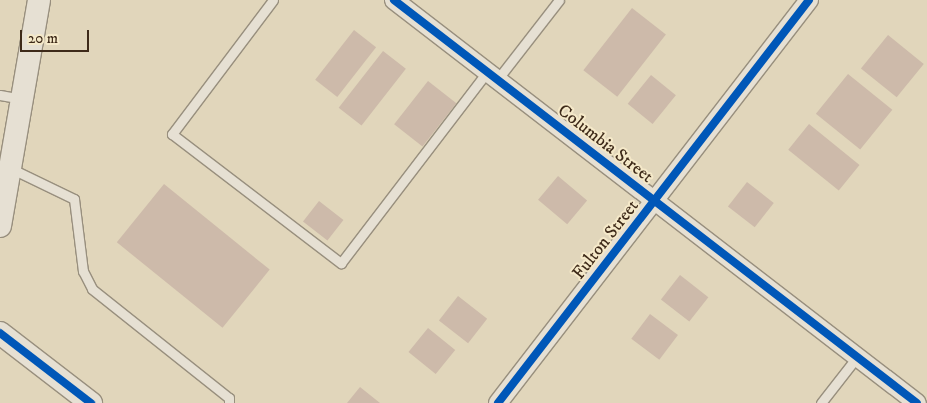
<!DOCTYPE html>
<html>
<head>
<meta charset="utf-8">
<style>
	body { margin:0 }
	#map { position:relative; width:927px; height:403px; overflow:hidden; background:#e1d6bb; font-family:"IM FELL DW Pica",serif }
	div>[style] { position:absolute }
	.building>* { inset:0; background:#cdbaaa; transform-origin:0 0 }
	.roads { filter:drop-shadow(1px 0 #988f7e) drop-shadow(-1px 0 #988f7e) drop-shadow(0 1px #988f7e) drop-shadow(0 -1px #988f7e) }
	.service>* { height:9px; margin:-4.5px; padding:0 4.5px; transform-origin:4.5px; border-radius:4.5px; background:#e6e0d3 }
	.minor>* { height:18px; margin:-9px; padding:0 9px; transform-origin:9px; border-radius:9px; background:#e6e0d3 }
	.tertiary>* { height:22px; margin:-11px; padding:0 11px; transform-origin:11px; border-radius:11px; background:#e6e0d3 }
	.cycleway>* { height:8px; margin:-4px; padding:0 4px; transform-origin:4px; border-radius:4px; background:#0057b8 }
	span { translate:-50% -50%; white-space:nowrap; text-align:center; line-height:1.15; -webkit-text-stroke:4px #f5e9c9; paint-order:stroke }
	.street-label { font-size:18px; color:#3e2a19 }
	.scale { position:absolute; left:20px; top:30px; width:69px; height:22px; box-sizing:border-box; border:2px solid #3e2a19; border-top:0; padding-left:6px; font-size:15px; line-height:18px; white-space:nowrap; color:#3e2a19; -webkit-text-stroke:4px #f5e9c9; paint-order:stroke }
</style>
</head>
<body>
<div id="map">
	<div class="building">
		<div style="left:632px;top:8px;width:43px;height:79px;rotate:38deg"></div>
		<div style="left:354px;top:30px;width:28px;height:63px;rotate:38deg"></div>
		<div style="left:888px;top:35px;width:46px;height:43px;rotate:39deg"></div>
		<div style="left:383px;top:51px;width:29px;height:72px;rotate:38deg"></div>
		<div style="left:848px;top:74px;width:57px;height:51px;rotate:39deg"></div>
		<div style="left:651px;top:75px;width:32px;height:37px;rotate:39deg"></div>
		<div style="left:428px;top:81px;width:36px;height:55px;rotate:38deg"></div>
		<div style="left:809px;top:124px;width:65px;height:33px;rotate:39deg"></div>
		<div style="left:558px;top:176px;width:38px;height:31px;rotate:40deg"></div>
		<div style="left:747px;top:182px;width:34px;height:31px;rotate:38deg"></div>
		<div style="left:164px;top:184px;width:136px;height:75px;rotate:39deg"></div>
		<div style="left:319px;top:201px;width:31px;height:26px;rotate:38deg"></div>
		<div style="left:680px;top:275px;width:36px;height:31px;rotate:38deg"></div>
		<div style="left:458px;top:296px;width:37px;height:31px;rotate:38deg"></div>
		<div style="left:650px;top:314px;width:35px;height:31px;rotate:37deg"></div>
		<div style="left:428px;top:328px;width:35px;height:31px;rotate:39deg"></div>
		<div style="clip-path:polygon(360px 387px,380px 403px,347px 403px)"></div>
	</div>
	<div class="roads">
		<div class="service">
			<div style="left:273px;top:0;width:168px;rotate:127deg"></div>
			<div style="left:172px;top:134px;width:213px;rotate:37.4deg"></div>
			<div style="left:341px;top:263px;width:240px;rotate:-52.6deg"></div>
			<div style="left:497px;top:80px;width:101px;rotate:-52.2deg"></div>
			<div style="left:0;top:95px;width:22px;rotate:10deg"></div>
			<div style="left:12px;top:169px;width:69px;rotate:25.8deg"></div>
			<div style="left:74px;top:199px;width:73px;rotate:82.9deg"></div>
			<div style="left:83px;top:271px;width:20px;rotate:63deg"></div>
			<div style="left:92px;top:289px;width:175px;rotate:38.5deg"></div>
			<div style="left:229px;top:398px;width:5px;rotate:90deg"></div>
			<div style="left:821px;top:403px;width:58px;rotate:-52deg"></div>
		</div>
		<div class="minor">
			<div style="left:394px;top:0;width:660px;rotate:37.62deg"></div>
			<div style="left:498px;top:403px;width:509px;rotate:-52.34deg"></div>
		</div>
		<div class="tertiary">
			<div style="left:0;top:226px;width:229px;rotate:-80.2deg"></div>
			<div style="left:0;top:333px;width:115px;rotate:37.6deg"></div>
		</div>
	</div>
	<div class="cycleway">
		<div style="left:394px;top:0;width:660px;rotate:37.62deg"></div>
		<div style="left:0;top:333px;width:115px;rotate:37.6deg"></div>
		<div style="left:498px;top:403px;width:509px;rotate:-52.34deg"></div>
	</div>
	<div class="street-label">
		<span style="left:605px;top:144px;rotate:38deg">Columbia Street</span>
		<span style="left:606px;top:240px;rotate:-52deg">Fulton Street</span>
	</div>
	<div class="scale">20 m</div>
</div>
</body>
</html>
